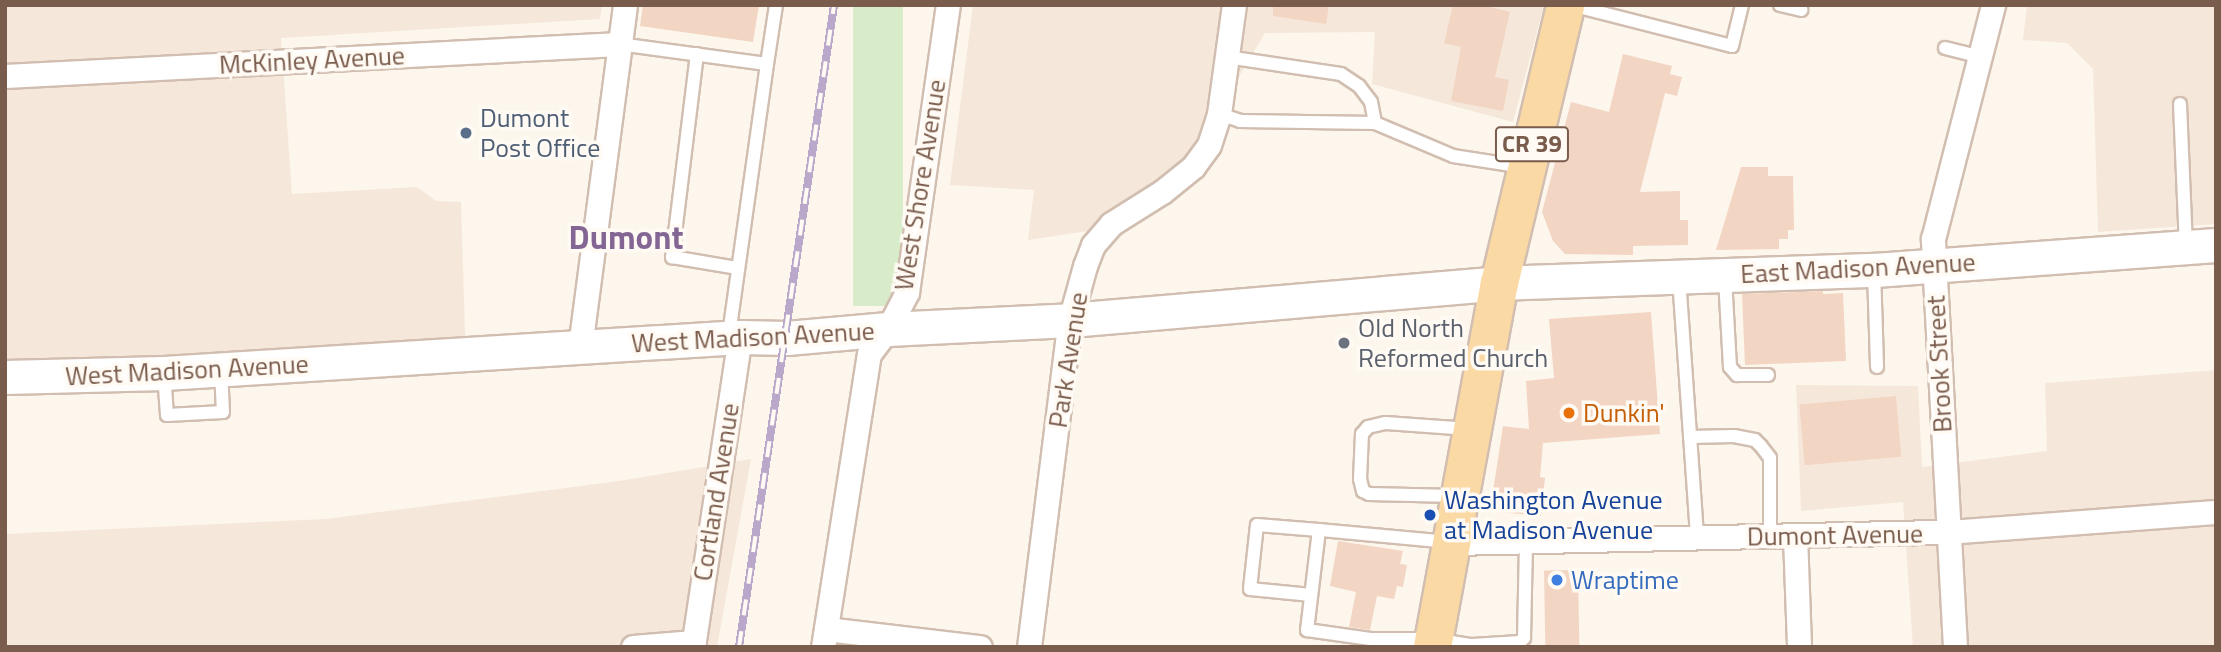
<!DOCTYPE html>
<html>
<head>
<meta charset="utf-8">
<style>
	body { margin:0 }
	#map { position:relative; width:2221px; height:652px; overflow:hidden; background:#fdf6ec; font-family:"Titillium Web",sans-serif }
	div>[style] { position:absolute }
	.residential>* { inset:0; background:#f5e8da }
	.green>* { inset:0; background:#d8ecc9; transform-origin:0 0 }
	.building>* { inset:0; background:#f3d5c3; transform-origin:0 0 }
	.roads { filter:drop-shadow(2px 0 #d1beb0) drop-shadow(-2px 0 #d1beb0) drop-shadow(0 2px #d1beb0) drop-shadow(0 -2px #d1beb0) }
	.lane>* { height:12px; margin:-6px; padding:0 6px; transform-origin:6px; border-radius:6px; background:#fff }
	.street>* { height:23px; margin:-11.5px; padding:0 11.5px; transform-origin:11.5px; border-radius:11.5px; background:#fff }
	.secondary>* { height:33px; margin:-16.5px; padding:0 16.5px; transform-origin:16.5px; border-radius:16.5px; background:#fff }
	.primary>* { height:37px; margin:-18.5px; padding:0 18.5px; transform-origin:18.5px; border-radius:18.5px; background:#fbd9a5 }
	.rail>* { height:8px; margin-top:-4px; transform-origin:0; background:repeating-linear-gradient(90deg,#fffaf3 0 16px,#b9a8c9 0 32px); box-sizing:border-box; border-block:2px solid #b9a8c9 }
	.dots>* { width:19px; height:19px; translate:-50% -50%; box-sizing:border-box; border:4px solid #fffaf3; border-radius:50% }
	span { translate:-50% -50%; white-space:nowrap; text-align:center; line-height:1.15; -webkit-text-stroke:7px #fffaf3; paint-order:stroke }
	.shield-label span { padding:2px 5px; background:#fffaf3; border:2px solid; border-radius:5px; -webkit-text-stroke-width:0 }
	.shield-label { font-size:24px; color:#7a5c4d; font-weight:700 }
	.street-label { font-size:26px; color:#7a5c4d }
	.service-label { font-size:26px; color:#4e5e75 }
	.left { translate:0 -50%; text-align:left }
	.worship-label { font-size:26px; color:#5b616d }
	.food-label { font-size:26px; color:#c56008 }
	.transit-label { font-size:26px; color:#164399 }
	.shop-label { font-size:26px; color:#366cbe }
	.district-label { font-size:33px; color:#846695; font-weight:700 }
	.frame { position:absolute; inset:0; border:7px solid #7a5c4d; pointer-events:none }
</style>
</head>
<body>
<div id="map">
	<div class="residential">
		<div style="clip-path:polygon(5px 5px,602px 5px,600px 19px,281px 38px,292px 194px,417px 187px,436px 201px,461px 202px,466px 365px,5px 388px)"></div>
		<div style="clip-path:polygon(973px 5px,1544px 5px,1513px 122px,1372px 84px,1375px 32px,1265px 33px,1207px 130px,1157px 192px,1115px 227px,1028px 240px,1034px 190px,950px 185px)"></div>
		<div style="clip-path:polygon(2027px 5px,2216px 5px,2216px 224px,2098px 232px,2093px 69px,2067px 43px,2023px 40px)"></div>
		<div style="clip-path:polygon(2216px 370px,2216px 647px,1913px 647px,1903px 502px,1801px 511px,1796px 385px,1918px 386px,1922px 467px,2047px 451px,2045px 383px)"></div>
		<div style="clip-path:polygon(751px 459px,717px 647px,5px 647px,5px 534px,326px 519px,619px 481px)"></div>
	</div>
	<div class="green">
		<div style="left:853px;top:5px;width:50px;height:301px"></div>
	</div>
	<div class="building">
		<div style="clip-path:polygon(643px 5px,759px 5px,753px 42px,640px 26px)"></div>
		<div style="clip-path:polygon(1273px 5px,1329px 5px,1326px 24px,1273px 16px)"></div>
		<div style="clip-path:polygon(1453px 5px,1482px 5px,1510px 12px,1495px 77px,1509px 80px,1503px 111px,1451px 101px,1461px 47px,1444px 43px)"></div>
		<div style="clip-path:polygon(1623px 54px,1672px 66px,1670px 74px,1682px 77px,1677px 96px,1665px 93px,1640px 192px,1680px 191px,1680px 220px,1688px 220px,1688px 245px,1633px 246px,1633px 255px,1565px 254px,1553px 241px,1542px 212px,1571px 102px,1609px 112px)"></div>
		<div style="clip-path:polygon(1741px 167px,1768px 167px,1768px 176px,1793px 176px,1794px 230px,1788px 230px,1788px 239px,1779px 239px,1779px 249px,1716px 250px)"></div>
		<div style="clip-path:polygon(1823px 291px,1823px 294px,1843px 293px,1846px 361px,1745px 365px,1742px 294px)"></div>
		<div style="clip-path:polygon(1651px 312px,1660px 434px,1543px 443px,1540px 477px,1545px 478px,1541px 516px,1490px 511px,1503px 426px,1529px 429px,1526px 381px,1554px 378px,1549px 319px)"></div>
		<div style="left:1896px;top:396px;width:61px;height:97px;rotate:85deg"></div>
		<div style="clip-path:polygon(1338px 541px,1403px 551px,1400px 564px,1407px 565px,1403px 587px,1397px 586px,1394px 599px,1377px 596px,1370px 630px,1349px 627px,1356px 592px,1330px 586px)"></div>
		<div style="left:1578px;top:570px;width:77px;height:34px;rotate:89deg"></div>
	</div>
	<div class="roads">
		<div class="lane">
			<div style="left:1571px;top:5px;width:166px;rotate:14.3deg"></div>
			<div style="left:1732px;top:46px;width:42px;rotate:-76.3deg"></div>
			<div style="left:1780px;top:5px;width:22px;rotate:13deg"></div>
			<div style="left:619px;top:44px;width:149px;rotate:7.7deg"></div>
			<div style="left:767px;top:64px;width:274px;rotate:98deg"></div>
			<div style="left:1945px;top:48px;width:37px;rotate:14deg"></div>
			<div style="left:697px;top:54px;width:205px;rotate:97deg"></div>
			<div style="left:672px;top:257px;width:67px;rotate:9.5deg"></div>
			<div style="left:1227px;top:57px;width:115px;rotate:8.5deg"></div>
			<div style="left:1341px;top:74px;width:22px;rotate:34deg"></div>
			<div style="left:1359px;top:86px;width:20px;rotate:53deg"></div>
			<div style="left:1371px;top:102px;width:21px;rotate:79deg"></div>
			<div style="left:767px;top:64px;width:60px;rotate:-81.3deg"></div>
			<div style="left:2180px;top:104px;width:143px;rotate:87.6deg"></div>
			<div style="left:1219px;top:114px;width:22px;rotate:18deg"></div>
			<div style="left:1240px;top:121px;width:135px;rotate:0.8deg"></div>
			<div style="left:1375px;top:123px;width:85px;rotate:22.9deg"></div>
			<div style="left:1453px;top:156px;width:72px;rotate:8.8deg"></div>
			<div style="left:1874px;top:270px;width:97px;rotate:88.2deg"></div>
			<div style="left:1679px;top:278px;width:261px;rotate:86deg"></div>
			<div style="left:1725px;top:278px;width:89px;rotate:86.8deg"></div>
			<div style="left:1730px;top:367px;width:11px;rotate:49deg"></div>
			<div style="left:1737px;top:375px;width:31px"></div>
			<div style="left:164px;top:374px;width:41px;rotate:85.8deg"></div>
			<div style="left:167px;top:415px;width:56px;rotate:-3.1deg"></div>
			<div style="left:223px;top:412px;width:42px;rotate:-92.7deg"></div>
			<div style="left:1690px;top:437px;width:44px;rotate:-1.3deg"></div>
			<div style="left:1734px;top:436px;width:21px;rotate:11deg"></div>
			<div style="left:1755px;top:440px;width:8px;rotate:45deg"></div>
			<div style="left:1761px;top:446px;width:15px;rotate:53deg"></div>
			<div style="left:1770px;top:458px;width:78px;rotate:90deg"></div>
			<div style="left:1456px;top:496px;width:87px;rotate:-178.7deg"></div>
			<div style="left:1369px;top:494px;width:7px;rotate:-153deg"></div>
			<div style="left:1363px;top:491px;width:12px;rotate:-104deg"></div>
			<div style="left:1360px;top:479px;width:45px;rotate:-87.5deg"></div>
			<div style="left:1362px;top:434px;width:9px;rotate:-49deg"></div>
			<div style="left:1368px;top:427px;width:18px;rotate:-13deg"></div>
			<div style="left:1386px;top:423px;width:83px;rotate:4.1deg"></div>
			<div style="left:1449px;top:542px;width:131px;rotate:-174.7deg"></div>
			<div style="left:1319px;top:530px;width:101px;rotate:96.8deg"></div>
			<div style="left:1307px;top:630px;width:64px;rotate:8.1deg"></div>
			<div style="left:1370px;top:639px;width:63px"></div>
			<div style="left:1433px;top:639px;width:39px;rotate:9deg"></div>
			<div style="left:1472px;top:645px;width:48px;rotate:-3.6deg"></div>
			<div style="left:1520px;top:642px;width:6px;rotate:-45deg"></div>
			<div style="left:1524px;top:638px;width:97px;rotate:-88.8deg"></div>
			<div style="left:1311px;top:595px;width:61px;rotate:-174.4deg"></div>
			<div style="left:1250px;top:589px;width:64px;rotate:-83.8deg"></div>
			<div style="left:1257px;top:525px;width:62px;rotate:4.6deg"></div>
		</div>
		<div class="street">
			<div style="left:5px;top:76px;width:615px;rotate:-2.98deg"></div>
			<div style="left:580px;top:347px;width:345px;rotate:-82.5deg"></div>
			<div style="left:1795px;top:536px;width:111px;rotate:87.9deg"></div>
			<div style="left:1453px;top:543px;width:495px;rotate:-1.3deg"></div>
			<div style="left:1948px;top:532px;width:269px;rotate:-4.3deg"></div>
			<div style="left:826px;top:629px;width:155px;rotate:6.7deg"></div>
			<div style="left:633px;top:647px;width:61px;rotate:-4.7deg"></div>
			<div style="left:693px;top:647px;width:314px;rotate:-81.4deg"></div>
			<div style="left:823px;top:647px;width:297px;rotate:-81.1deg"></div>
			<div style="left:869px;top:354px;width:31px;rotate:-53deg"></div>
			<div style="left:888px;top:329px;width:42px;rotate:-62.8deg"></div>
			<div style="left:907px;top:292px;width:290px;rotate:-81.9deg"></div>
			<div style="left:1029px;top:647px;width:330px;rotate:-82.9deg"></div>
			<div style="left:1070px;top:320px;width:56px;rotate:-74.5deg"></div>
			<div style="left:1085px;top:266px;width:22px;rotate:-69deg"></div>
			<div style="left:1093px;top:245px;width:28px;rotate:-49deg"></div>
			<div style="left:1111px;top:224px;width:60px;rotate:-32.1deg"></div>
			<div style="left:1162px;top:192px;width:40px;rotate:-39deg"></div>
			<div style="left:1193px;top:167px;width:27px;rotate:-54deg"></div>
			<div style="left:1209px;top:145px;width:33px;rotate:-72deg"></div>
			<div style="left:1219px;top:114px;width:110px;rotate:-82.2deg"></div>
			<div style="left:1955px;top:647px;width:409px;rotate:-93.1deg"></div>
			<div style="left:1933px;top:239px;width:242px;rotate:-75.6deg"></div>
		</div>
		<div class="secondary">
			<div style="left:5px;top:377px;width:159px;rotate:-1.4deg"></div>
			<div style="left:164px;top:373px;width:577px;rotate:-3.58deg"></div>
			<div style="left:740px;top:337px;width:47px;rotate:1.2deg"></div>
			<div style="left:787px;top:338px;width:101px;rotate:-5.1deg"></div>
			<div style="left:888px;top:329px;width:182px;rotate:-2.8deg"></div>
			<div style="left:1070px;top:320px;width:431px;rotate:-4.9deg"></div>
			<div style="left:1499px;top:283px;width:375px;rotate:-2deg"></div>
			<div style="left:1874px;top:270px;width:343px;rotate:-4.2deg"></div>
		</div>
		<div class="primary">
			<div style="left:1432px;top:647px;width:370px;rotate:-79.6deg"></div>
			<div style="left:1499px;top:283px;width:286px;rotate:-76.6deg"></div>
		</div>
	</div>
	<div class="rail">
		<div style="left:739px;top:647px;width:649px;rotate:-81.58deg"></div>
	</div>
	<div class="dots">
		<div style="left:466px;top:133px;background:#5c6f8a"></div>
		<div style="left:1344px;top:343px;background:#6b7280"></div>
		<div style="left:1569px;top:413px;background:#e8710a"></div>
		<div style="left:1430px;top:515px;background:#1a4fb4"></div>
		<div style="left:1557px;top:580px;background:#3f7fe0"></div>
	</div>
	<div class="shield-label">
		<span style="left:1532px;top:144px">CR 39</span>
	</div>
	<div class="street-label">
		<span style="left:312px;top:60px;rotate:-3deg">McKinley Avenue</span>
		<span style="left:920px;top:185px;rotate:-81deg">West Shore Avenue</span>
		<span style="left:1858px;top:268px;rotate:-3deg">East Madison Avenue</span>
		<span style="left:753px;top:337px;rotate:-3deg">West Madison Avenue</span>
		<span style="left:1068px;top:360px;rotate:-81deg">Park Avenue</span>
		<span style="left:1939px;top:364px;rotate:-93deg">Brook Street</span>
		<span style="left:187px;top:370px;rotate:-3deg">West Madison Avenue</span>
		<span style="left:716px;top:492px;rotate:-81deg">Cortland Avenue</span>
		<span style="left:1835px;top:535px;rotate:-1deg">Dumont Avenue</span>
	</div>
	<div class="service-label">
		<span class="left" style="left:480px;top:133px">Dumont<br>Post Office</span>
	</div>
	<div class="worship-label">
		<span class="left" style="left:1358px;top:343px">Old North<br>Reformed Church</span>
	</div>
	<div class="food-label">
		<span class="left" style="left:1583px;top:413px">Dunkin'</span>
	</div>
	<div class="transit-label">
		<span class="left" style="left:1444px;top:515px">Washington Avenue<br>at Madison Avenue</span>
	</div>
	<div class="shop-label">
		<span class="left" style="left:1571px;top:580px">Wraptime</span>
	</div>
	<div class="district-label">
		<span style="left:626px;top:238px">Dumont</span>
	</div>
	<div class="frame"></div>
</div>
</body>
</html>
